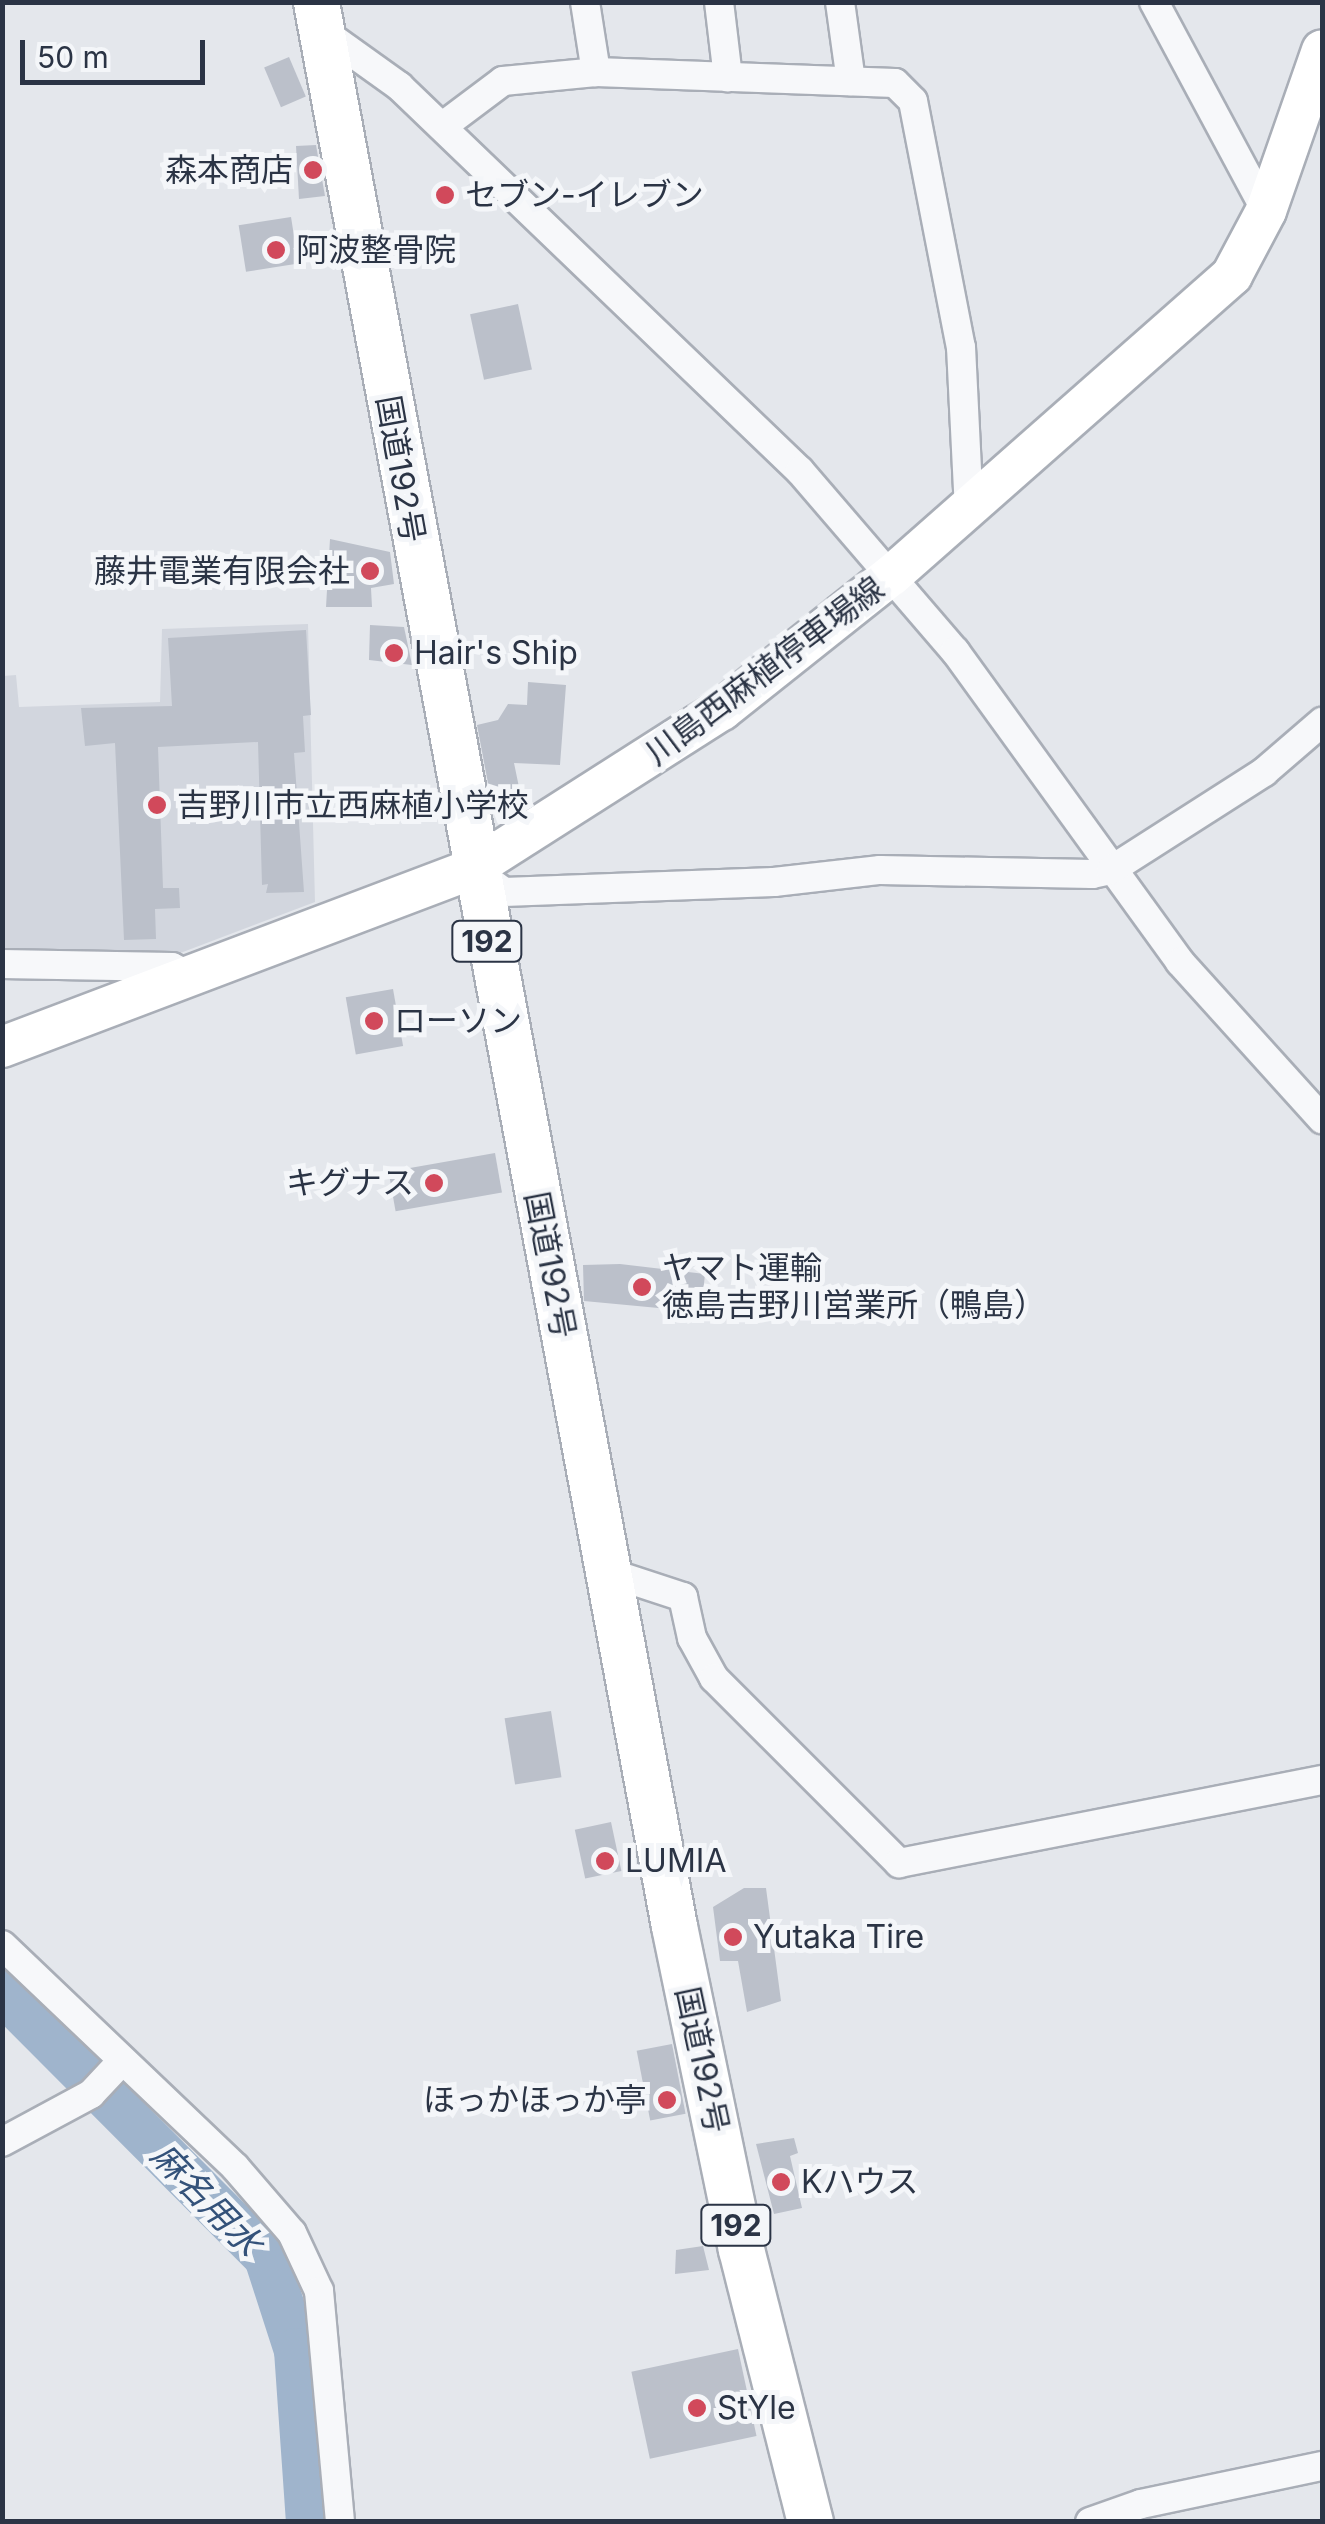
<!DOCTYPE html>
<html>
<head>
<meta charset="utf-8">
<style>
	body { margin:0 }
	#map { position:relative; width:1325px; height:2524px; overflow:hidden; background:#e4e7ec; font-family:Inter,"Noto Sans JP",sans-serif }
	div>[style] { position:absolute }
	.built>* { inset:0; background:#d2d6de }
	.river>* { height:45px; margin:-22.5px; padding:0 22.5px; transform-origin:22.5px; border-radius:22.5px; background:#9fb4cc }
	.building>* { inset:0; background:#bbc0ca; transform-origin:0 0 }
	.roads { filter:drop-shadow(2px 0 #a9aeb7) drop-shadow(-2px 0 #a9aeb7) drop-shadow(0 2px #a9aeb7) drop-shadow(0 -2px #a9aeb7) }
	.minor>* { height:28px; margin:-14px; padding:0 14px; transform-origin:14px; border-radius:14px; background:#f7f8fa }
	.secondary>* { height:40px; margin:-20px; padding:0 20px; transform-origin:20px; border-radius:20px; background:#fff }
	.trunk>* { height:45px; margin:-22.5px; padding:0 22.5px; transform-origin:22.5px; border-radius:22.5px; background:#fff }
	.dots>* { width:28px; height:28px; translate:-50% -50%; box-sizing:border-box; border:5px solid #f4f6f9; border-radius:50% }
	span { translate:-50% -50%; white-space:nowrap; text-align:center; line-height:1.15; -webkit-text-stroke:10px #f4f6f9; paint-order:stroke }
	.shield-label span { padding:2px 8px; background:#f4f6f9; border:2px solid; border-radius:8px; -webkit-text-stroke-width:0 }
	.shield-label { font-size:30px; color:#2b3445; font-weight:700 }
	.poi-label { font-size:32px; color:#2b3445 }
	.right { translate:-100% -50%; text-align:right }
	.left { translate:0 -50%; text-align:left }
	.street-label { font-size:32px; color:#2b3445 }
	.water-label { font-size:35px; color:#34527a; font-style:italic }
	.frame { position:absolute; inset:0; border:5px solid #2b3445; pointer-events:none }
	.scale { position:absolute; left:20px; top:40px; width:185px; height:45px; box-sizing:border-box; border:5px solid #2b3445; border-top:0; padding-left:12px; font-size:30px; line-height:35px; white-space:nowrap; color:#2b3445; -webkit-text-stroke:8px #f4f6f9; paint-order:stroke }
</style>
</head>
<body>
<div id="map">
	<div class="built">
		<div style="clip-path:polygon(308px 624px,315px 902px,175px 955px,3px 957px,3px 676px,16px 675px,19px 707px,160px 702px,162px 629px)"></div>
	</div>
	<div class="river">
		<div style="left:2px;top:1992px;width:374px;rotate:45.1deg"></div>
		<div style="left:266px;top:2257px;width:98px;rotate:72.1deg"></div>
		<div style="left:296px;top:2350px;width:172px;rotate:86deg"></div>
	</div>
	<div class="building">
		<div style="left:289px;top:57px;width:43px;height:27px;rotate:67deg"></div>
		<div style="clip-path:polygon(316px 145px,325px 196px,299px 199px,296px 146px)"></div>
		<div style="left:291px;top:217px;width:47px;height:53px;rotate:81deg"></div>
		<div style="left:518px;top:304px;width:67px;height:49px;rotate:78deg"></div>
		<div style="clip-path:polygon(330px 539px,390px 552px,394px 584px,371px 588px,372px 607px,326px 607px)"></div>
		<div style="clip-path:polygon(370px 625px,404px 627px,412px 665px,369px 660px)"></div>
		<div style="clip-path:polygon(306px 630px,311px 715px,303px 716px,305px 752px,294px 753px,304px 892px,266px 893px,268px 884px,262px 885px,258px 742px,158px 747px,163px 888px,179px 888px,180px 908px,155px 909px,156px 939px,124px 940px,115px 743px,85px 746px,81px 708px,172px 706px,168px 638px)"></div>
		<div style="clip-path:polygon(528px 682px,566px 685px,560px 765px,514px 763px,520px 792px,491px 799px,477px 725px,498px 720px,508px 704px,527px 705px)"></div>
		<div style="left:393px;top:989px;width:58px;height:48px;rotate:80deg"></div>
		<div style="left:495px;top:1153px;width:40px;height:108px;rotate:80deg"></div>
		<div style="clip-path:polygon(620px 1264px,705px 1274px,701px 1312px,584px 1301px,583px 1265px)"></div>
		<div style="left:551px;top:1711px;width:67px;height:47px;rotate:81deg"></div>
		<div style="left:611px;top:1822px;width:50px;height:37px;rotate:78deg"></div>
		<div style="clip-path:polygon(744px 1888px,766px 1888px,781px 2001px,747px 2012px,738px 1961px,720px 1961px,713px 1907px)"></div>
		<div style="left:672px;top:2044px;width:71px;height:36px;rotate:79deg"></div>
		<div style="clip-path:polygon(794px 2138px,798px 2153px,790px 2156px,802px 2208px,774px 2214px,756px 2144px)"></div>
		<div style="clip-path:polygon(703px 2246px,709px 2270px,675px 2274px,676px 2250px)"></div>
		<div style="left:738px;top:2349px;width:89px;height:109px;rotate:78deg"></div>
	</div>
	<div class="roads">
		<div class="minor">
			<div style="left:585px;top:2px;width:71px;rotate:81.1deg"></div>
			<div style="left:719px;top:2px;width:76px;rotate:83.2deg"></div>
			<div style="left:840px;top:2px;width:80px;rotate:82.1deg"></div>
			<div style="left:1154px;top:2px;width:237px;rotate:61.8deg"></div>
			<div style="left:318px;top:28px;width:100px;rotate:35.6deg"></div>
			<div style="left:399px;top:86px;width:556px;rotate:43.83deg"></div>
			<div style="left:800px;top:471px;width:238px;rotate:49.3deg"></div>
			<div style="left:955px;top:651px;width:384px;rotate:54.1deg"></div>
			<div style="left:1180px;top:962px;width:212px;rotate:47.9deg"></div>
			<div style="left:443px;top:126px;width:75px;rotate:-36.9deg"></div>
			<div style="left:503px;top:81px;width:93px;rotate:-5.5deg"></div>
			<div style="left:596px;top:72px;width:299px;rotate:2.1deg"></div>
			<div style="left:895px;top:83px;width:25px;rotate:45deg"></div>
			<div style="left:913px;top:101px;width:251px;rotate:79deg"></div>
			<div style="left:961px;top:347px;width:162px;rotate:87.2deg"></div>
			<div style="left:474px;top:870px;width:37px;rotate:36deg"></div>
			<div style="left:504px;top:892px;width:270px;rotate:-2.1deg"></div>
			<div style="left:774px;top:882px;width:107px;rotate:-6.5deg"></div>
			<div style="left:880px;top:870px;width:212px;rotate:1.1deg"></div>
			<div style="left:1092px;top:874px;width:19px;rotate:-12deg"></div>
			<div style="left:1111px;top:870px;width:182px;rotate:-32.6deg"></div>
			<div style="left:1264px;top:772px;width:77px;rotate:-40.8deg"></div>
			<div style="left:2px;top:964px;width:170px;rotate:1deg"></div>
			<div style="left:172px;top:967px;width:13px;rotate:27deg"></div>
			<div style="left:610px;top:1573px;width:77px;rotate:18.2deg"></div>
			<div style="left:683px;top:1597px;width:42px;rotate:77.6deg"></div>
			<div style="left:692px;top:1638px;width:46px;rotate:61.2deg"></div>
			<div style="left:714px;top:1678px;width:262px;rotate:45deg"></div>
			<div style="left:899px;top:1863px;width:431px;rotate:-11.1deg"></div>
			<div style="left:2px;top:1945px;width:322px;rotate:43.6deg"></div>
			<div style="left:235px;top:2167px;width:87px;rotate:49.2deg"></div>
			<div style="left:292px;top:2233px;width:64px;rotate:65deg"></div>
			<div style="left:319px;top:2291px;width:232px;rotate:84.8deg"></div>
			<div style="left:2px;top:2142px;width:101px;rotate:-28.3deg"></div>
			<div style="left:91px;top:2094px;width:45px;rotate:-46.8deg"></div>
			<div style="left:1090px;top:2522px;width:54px;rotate:-19.4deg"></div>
			<div style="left:1141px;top:2504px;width:185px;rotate:-11.9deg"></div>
		</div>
		<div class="secondary">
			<div style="left:2px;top:1047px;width:503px;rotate:-20.74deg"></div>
			<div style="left:472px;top:869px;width:296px;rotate:-32.5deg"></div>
			<div style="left:722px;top:710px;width:217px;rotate:-38.5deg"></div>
			<div style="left:892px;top:575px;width:453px;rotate:-41.4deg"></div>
			<div style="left:1232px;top:275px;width:72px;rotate:-62deg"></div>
			<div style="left:1266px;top:211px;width:170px;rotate:-70.8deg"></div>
		</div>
		<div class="trunk">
			<div style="left:316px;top:2px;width:1957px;rotate:79.46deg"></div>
			<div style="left:674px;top:1926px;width:330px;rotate:78.3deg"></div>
			<div style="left:741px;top:2249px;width:282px;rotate:75.8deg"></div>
		</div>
	</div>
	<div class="dots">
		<div style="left:313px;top:170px;background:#d1495b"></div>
		<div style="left:445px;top:195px;background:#d1495b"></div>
		<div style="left:276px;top:250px;background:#d1495b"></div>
		<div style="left:370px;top:571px;background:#d1495b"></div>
		<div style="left:394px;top:653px;background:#d1495b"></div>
		<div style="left:157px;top:805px;background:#d1495b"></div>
		<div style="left:374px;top:1021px;background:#d1495b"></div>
		<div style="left:434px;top:1183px;background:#d1495b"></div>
		<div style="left:642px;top:1287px;background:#d1495b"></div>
		<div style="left:605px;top:1861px;background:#d1495b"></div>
		<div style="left:733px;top:1937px;background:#d1495b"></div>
		<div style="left:667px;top:2100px;background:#d1495b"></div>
		<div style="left:781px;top:2182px;background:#d1495b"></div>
		<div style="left:697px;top:2408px;background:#d1495b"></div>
	</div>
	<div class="shield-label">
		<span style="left:487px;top:941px">192</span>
		<span style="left:736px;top:2225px">192</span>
	</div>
	<div class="poi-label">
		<span class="right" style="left:293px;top:170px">森本商店</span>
		<span class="left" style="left:465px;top:195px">セブン-イレブン</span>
		<span class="left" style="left:296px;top:250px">阿波整骨院</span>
		<span class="right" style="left:350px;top:571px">藤井電業有限会社</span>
		<span class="left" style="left:414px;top:653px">Hair's Ship</span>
		<span class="left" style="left:177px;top:805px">吉野川市立西麻植小学校</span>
		<span class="left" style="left:394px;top:1021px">ローソン</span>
		<span class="right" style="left:414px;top:1183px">キグナス</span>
		<span class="left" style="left:662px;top:1287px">ヤマト運輸<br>徳島吉野川営業所（鴨島）</span>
		<span class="left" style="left:625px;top:1861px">LUMIA</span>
		<span class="left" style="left:753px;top:1937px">Yutaka Tire</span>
		<span class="right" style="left:647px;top:2100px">ほっかほっか亭</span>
		<span class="left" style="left:801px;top:2182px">Kハウス</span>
		<span class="left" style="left:717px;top:2408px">StYle</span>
	</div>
	<div class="street-label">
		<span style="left:400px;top:469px;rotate:80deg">国道192号</span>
		<span style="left:765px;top:671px;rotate:-37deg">川島西麻植停車場線</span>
		<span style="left:550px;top:1265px;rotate:79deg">国道192号</span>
		<span style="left:702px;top:2060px;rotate:78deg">国道192号</span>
	</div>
	<div class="water-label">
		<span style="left:207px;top:2199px;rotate:46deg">麻名用水</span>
	</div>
	<div class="frame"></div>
	<div class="scale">50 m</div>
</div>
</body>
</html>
